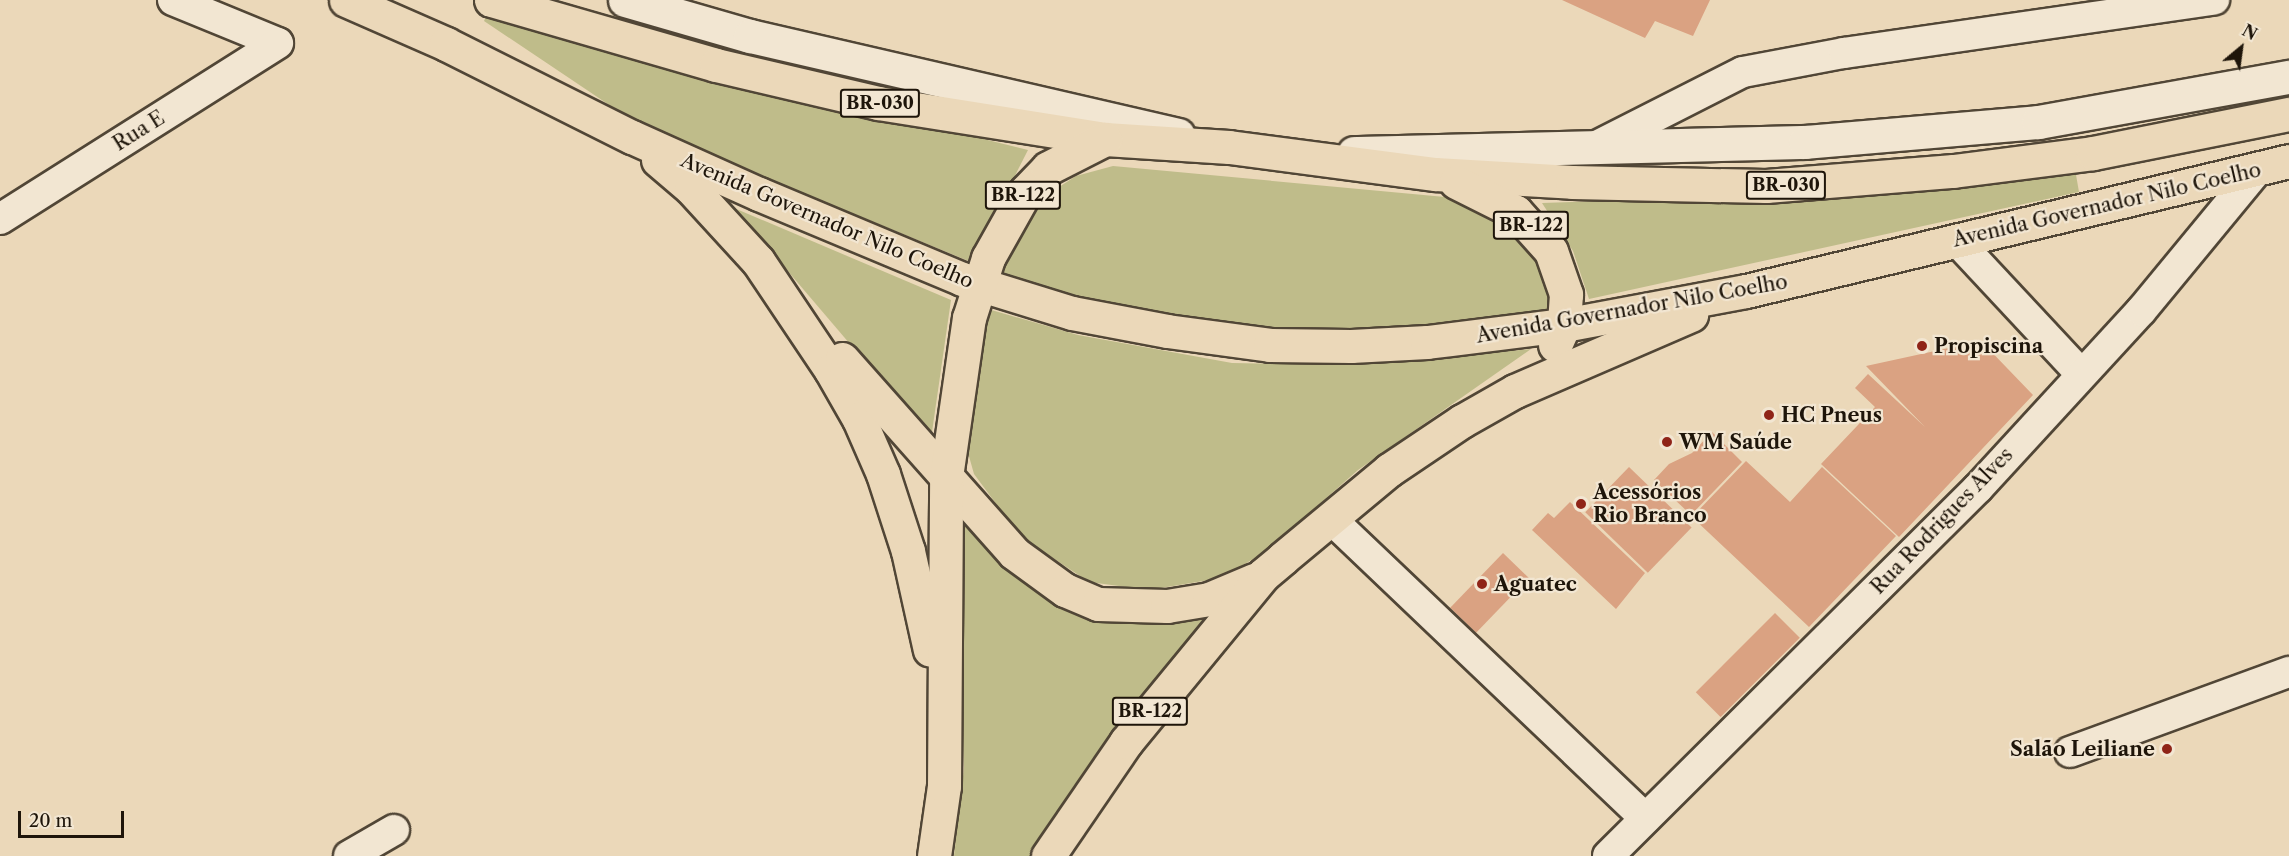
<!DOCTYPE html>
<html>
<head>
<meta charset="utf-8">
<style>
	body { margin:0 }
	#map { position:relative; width:2289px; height:856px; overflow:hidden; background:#ebd8b9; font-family:"Libre Caslon Text",serif }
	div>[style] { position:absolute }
	.green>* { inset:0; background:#bfbc8a }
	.building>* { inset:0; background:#daa282; transform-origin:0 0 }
	.roads { filter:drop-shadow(2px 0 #514636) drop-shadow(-2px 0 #514636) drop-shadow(0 2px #514636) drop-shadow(0 -2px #514636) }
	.minor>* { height:30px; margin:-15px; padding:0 15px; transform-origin:15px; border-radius:15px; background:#f2e6d2 }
	.secondary>* { height:33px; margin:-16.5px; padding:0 16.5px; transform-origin:16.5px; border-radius:16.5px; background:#f2e6d2 }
	.primary>* { height:33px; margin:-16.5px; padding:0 16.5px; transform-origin:16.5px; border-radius:16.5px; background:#ebd8b9 }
	.dots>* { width:16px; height:16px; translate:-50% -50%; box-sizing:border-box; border:3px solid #f2e6d2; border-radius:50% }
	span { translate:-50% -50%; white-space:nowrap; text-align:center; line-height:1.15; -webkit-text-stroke:4.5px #f2e6d2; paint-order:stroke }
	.shield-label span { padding:2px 4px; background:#f2e6d2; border:2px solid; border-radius:4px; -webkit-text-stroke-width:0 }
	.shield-label { font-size:18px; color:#1e150a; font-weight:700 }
	.street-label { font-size:20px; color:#1e150a }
	.poi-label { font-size:20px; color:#1e150a; font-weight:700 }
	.left { translate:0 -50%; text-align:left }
	.right { translate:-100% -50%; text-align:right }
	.north { position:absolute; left:2211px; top:18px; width:60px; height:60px; -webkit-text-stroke:4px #f2e6d2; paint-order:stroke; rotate:29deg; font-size:16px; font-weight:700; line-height:24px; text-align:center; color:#1e150a }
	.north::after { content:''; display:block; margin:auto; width:21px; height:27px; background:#1e150a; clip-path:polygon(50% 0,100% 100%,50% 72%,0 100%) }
	.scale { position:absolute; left:18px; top:811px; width:106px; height:27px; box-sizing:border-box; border:3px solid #1e150a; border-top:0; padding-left:8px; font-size:18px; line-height:21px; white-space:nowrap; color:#1e150a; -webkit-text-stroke:4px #f2e6d2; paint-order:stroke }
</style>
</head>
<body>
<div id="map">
	<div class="green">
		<div style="clip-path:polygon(488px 12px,781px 89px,1028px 150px,971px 262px,642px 127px,484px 21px)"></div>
		<div style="clip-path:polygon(1113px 166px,1445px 197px,1499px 217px,1540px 259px,1554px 315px,1402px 333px,1280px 335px,1085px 307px,992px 280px,1014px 234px,1039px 200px,1076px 176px)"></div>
		<div style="clip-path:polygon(2075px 169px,2079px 192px,1589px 299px,1573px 251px,1542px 203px,1867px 192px)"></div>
		<div style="clip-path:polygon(734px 208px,951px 300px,931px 439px)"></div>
		<div style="clip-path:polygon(988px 309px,1078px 335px,1232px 363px,1358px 365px,1531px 349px,1358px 470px,1265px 552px,1221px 578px,1149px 590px,1089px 582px,1020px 536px,974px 474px,963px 435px)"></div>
		<div style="clip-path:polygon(957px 513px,1062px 603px,1109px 623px,1166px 621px,1217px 610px,1034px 856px,954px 856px,964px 768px)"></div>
	</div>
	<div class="building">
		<div style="clip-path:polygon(1562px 0,1710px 0,1693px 36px,1655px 21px,1645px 38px)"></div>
		<div style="clip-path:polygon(1981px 341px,2033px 395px,1899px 537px,1821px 464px,1875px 407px,1855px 388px,1868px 374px,1925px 427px,1866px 366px)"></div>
		<div style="clip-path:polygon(1712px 432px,1742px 462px,1691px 515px,1654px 480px,1669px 464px,1692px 453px)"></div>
		<div style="clip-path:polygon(1746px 461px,1790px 502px,1822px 467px,1896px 536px,1809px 627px,1692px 517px)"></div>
		<div style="left:1629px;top:467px;width:87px;height:63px;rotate:44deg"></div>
		<div style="clip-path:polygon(1570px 502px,1645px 573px,1616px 609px,1532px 530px,1548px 513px,1554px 518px)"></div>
		<div style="left:1503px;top:553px;width:36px;height:76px;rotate:44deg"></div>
		<div style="left:1775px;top:613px;width:35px;height:112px;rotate:45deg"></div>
	</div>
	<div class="roads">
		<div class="minor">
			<div style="left:173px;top:0;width:113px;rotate:22.3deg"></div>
			<div style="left:1593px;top:148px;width:168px;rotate:-26.9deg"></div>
			<div style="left:1743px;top:72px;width:103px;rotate:-10.7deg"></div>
			<div style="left:1844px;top:53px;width:374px;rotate:-8.2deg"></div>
			<div style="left:0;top:219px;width:329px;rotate:-32.3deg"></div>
			<div style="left:1957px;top:241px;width:182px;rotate:47deg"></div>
			<div style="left:1331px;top:519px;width:434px;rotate:43.6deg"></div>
			<div style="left:2070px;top:752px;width:233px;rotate:-20.1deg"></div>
			<div style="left:349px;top:856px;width:52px;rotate:-30deg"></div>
			<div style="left:1608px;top:856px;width:522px;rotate:-44.84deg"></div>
			<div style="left:1978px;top:488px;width:241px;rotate:-47.4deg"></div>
			<div style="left:2141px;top:311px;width:184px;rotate:-50.5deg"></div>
		</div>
		<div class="secondary">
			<div style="left:625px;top:0;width:130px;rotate:16.1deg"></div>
			<div style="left:750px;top:36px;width:439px;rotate:13deg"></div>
			<div style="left:1354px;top:153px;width:451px;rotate:-1.4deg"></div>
			<div style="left:1805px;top:142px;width:234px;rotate:-4.9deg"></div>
			<div style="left:2038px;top:122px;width:255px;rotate:-10.2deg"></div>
		</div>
		<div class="primary">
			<div style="left:346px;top:0;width:109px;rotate:23.7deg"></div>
			<div style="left:446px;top:44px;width:208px;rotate:26.6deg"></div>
			<div style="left:632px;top:137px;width:139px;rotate:24.2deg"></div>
			<div style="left:759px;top:194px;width:220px;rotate:22.7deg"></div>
			<div style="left:962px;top:279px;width:115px;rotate:17.2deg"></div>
			<div style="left:1072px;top:313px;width:97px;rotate:10.7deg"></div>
			<div style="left:1167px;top:331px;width:104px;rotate:7.7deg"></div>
			<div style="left:1270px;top:345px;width:81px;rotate:0.7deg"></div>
			<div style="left:1351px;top:346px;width:76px;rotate:-3deg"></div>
			<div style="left:1427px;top:342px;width:138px;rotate:-7.1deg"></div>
			<div style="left:1564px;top:325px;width:185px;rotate:-10.6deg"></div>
			<div style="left:1746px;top:291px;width:558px;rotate:-13.46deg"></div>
			<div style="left:491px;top:0;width:234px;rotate:16.1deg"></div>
			<div style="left:716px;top:65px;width:166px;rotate:13.2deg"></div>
			<div style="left:878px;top:103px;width:230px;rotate:9deg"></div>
			<div style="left:1105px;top:139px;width:124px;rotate:3.7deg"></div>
			<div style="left:1229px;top:147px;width:208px;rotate:7.5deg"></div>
			<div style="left:1435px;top:174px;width:137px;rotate:3.3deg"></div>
			<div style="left:1572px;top:182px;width:194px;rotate:1.2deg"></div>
			<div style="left:1766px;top:186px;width:188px;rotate:-4.6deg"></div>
			<div style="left:1953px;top:171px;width:141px;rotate:-7.3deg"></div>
			<div style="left:2093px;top:153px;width:200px;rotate:-11.3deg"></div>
			<div style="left:658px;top:160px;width:43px;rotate:40.3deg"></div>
			<div style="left:691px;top:188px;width:99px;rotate:47.5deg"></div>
			<div style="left:758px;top:261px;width:131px;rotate:56.2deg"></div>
			<div style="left:831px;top:370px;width:56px;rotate:60.3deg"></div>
			<div style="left:859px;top:419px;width:60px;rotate:66.4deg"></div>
			<div style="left:883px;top:474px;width:81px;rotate:72deg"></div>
			<div style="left:908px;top:551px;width:101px;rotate:77.5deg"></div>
			<div style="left:1456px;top:182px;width:67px;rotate:26.6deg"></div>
			<div style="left:1516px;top:212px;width:52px;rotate:48.1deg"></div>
			<div style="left:1551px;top:251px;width:46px;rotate:70.8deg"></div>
			<div style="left:1566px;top:294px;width:31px;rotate:94deg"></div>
			<div style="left:1564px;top:325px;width:22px;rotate:114deg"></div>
			<div style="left:842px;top:359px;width:259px;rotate:48.4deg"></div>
			<div style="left:1014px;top:553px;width:63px;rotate:36deg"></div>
			<div style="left:1065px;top:590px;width:36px;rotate:23deg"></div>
			<div style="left:1098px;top:604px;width:69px;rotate:1.7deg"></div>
			<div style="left:1167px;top:606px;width:43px;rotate:-9.5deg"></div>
			<div style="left:1209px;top:599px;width:49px;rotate:-22.9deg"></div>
			<div style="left:934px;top:856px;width:71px;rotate:-81.9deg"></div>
			<div style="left:944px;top:786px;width:309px;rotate:-89.6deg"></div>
			<div style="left:946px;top:477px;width:161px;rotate:-81.8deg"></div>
			<div style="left:969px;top:318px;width:63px;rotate:-72.4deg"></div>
			<div style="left:988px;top:258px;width:76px;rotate:-60.7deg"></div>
			<div style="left:1025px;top:192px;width:33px;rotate:-46deg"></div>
			<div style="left:1048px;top:168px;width:64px;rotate:-27deg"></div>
			<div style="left:1048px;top:856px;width:138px;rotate:-55.6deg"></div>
			<div style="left:1126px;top:742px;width:216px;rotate:-50.6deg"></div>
			<div style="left:1263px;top:575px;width:26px;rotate:-40deg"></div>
			<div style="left:1283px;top:558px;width:138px;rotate:-39.7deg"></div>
			<div style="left:1389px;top:470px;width:88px;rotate:-33.9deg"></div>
			<div style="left:1462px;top:421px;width:61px;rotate:-29.5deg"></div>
			<div style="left:1515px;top:391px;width:192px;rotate:-23.4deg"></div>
		</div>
	</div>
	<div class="dots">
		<div style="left:1922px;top:346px;background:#8f2418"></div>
		<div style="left:1769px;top:415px;background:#8f2418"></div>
		<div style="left:1667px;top:442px;background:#8f2418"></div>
		<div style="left:1581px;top:504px;background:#8f2418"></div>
		<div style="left:1482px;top:584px;background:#8f2418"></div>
		<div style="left:2167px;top:749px;background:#8f2418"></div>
	</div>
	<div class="shield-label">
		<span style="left:880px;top:103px">BR-030</span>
		<span style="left:1786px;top:185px">BR-030</span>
		<span style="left:1023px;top:195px">BR-122</span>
		<span style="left:1531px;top:225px">BR-122</span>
		<span style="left:1150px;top:711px">BR-122</span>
	</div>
	<div class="street-label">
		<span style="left:139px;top:131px;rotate:-32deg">Rua E</span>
		<span style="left:2107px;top:205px;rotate:-13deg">Avenida Governador Nilo Coelho</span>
		<span style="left:827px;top:221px;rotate:23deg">Avenida Governador Nilo Coelho</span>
		<span style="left:1632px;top:309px;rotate:-10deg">Avenida Governador Nilo Coelho</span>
		<span style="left:1942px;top:521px;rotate:-46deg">Rua Rodrigues Alves</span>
	</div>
	<div class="poi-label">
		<span class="left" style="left:1934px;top:346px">Propiscina</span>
		<span class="left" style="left:1781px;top:415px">HC Pneus</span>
		<span class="left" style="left:1679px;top:442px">WM Saúde</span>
		<span class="left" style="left:1593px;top:504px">Acessórios<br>Rio Branco</span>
		<span class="left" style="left:1494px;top:584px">Aguatec</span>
		<span class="right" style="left:2155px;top:749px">Salão Leiliane</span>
	</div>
	<div class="north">N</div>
	<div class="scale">20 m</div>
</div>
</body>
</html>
